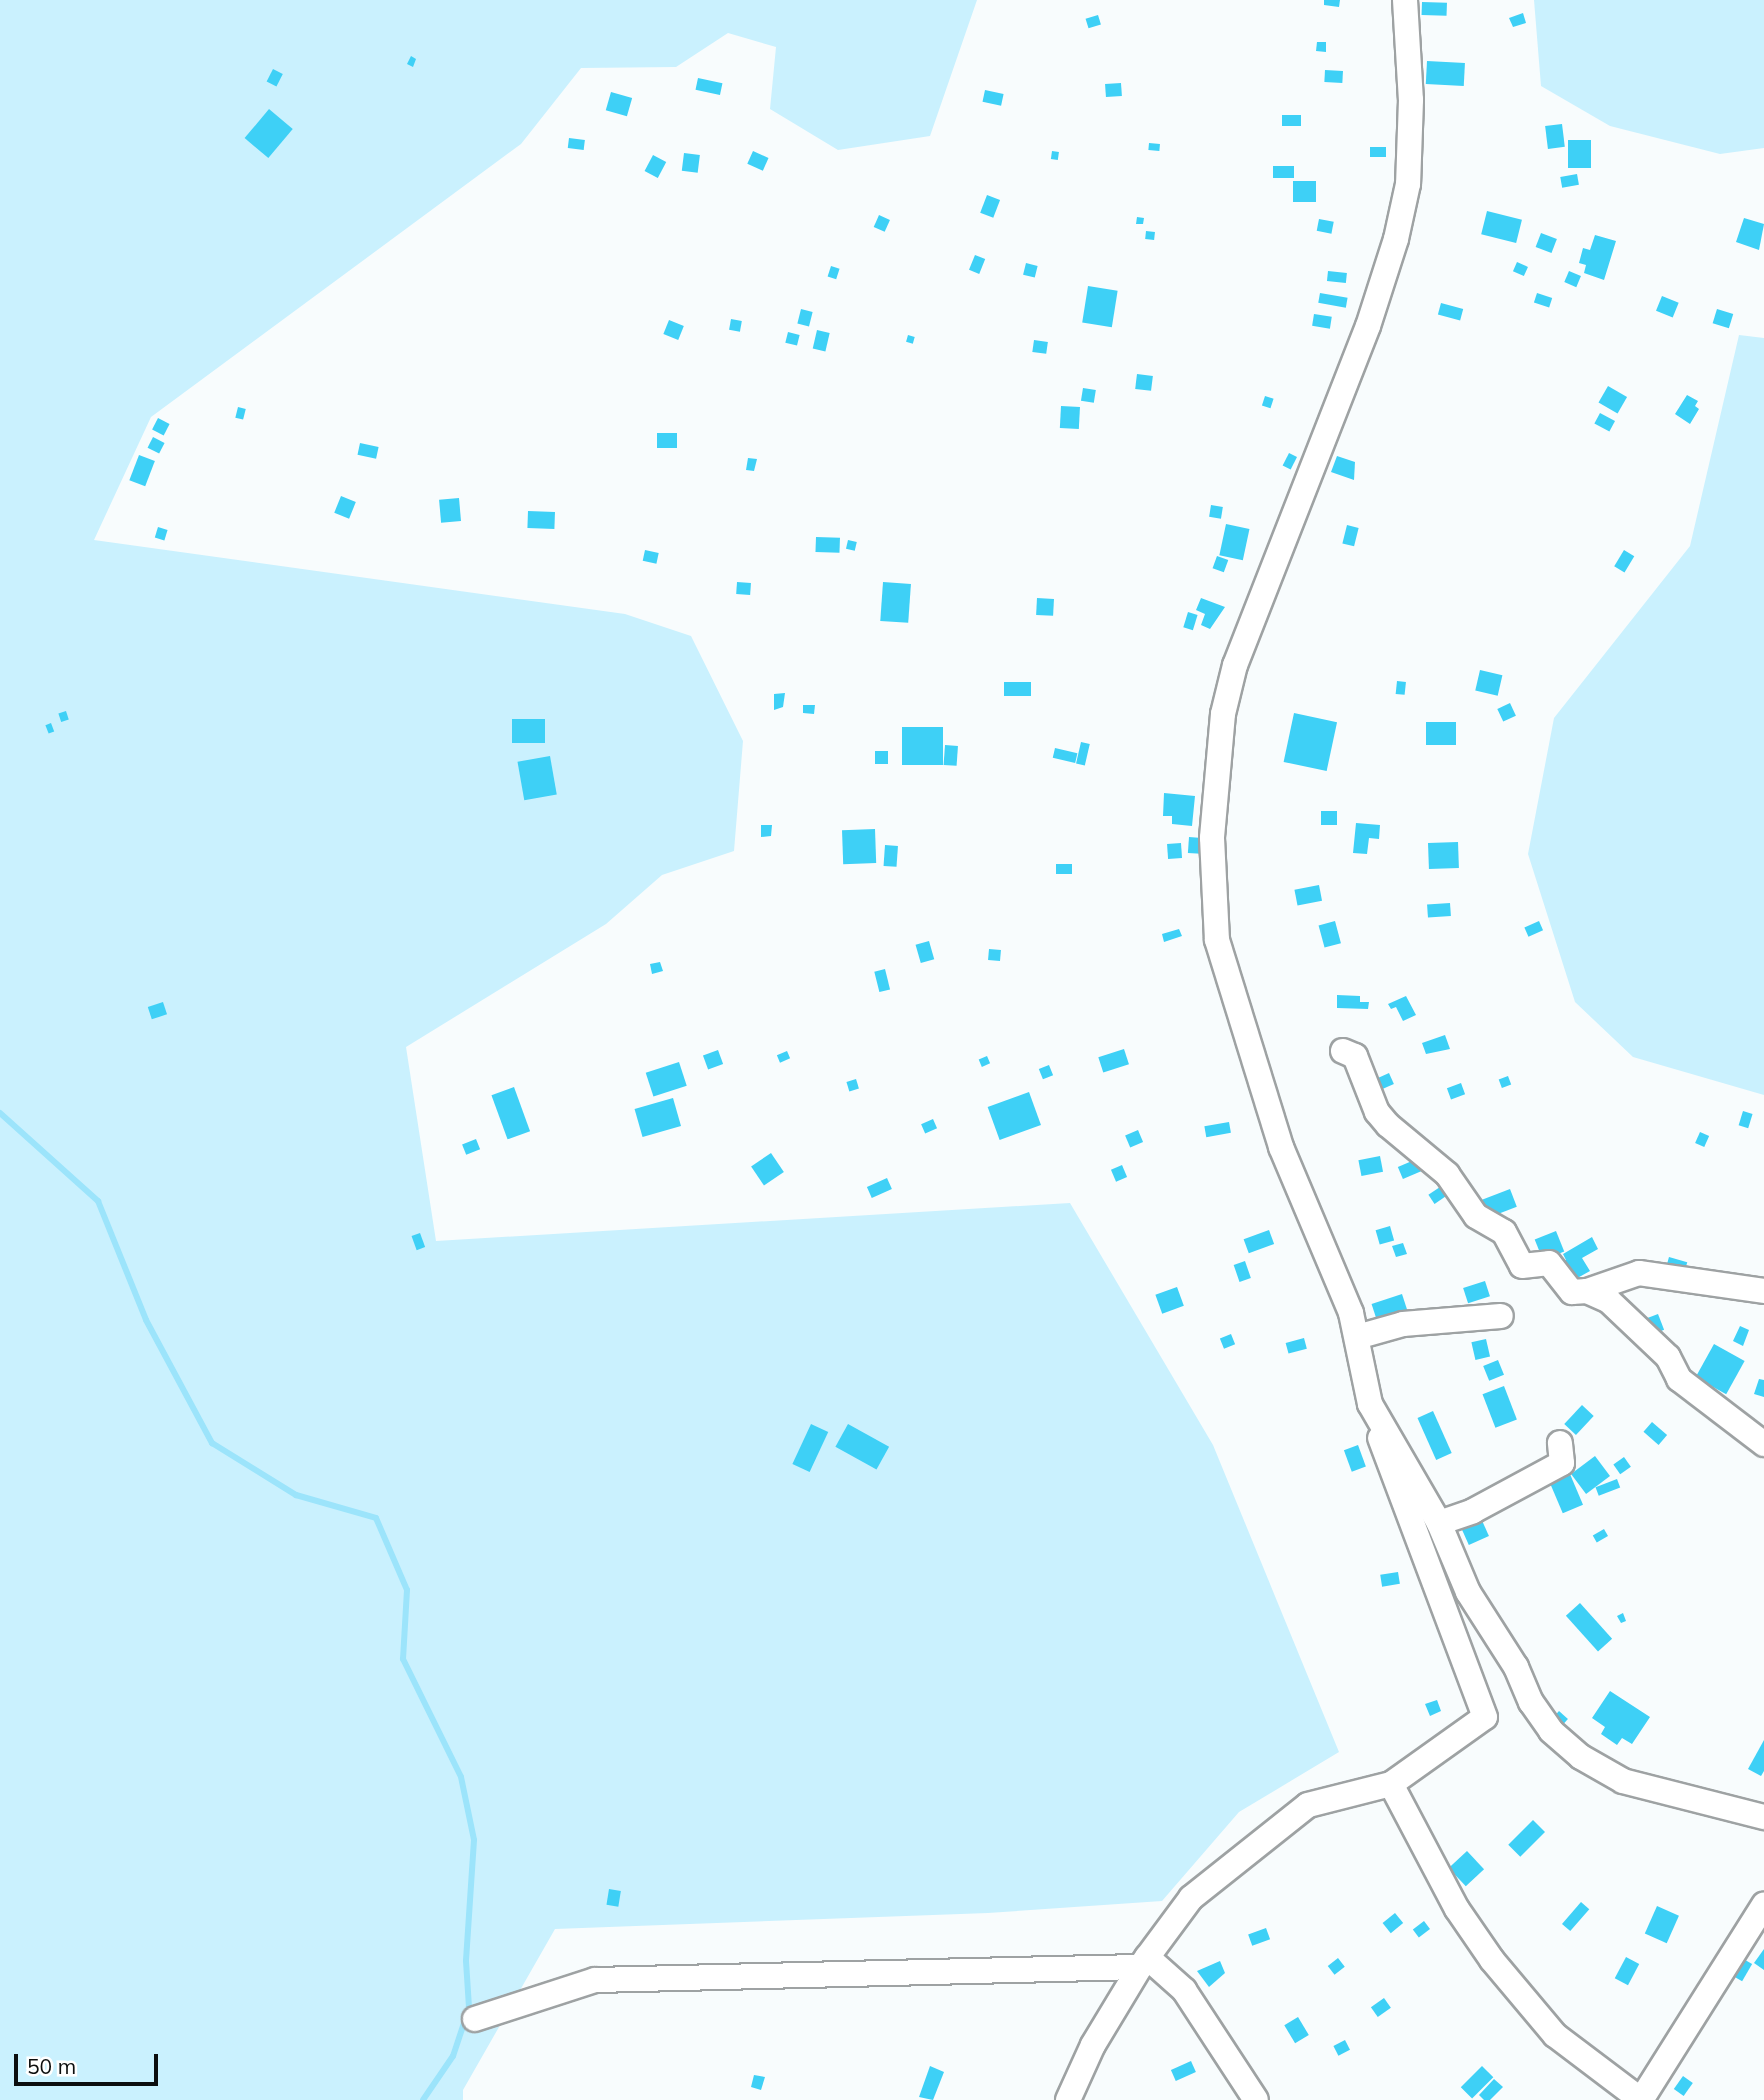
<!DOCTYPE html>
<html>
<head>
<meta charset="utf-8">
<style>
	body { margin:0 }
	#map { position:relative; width:1764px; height:2100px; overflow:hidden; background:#f8fcfd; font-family:Mulish,sans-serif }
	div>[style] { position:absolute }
	.green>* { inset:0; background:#caf1fe }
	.stream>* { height:6px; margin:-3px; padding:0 3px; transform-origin:3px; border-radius:3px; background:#9ce4fb }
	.building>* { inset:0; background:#3ed0f6; transform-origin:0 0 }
	.roads { filter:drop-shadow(2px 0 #9ea2a3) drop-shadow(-2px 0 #9ea2a3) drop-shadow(0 2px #9ea2a3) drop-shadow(0 -2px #9ea2a3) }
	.minor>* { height:24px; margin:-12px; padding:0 12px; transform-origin:12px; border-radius:12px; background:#fff }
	span { translate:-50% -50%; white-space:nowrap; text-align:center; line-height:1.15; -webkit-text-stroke:7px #fff; paint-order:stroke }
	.scale { position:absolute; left:14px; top:2054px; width:144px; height:32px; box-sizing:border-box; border:4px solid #0c0e0e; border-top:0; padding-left:9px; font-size:21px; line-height:24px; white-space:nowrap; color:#0c0e0e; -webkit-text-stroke:5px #fff; paint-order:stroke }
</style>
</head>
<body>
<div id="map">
	<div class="green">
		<div style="clip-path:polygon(0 0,977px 0,930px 136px,838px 150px,770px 109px,776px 47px,728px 33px,676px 67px,581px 68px,521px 144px,151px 417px,94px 540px,625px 614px,691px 636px,743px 741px,734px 851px,662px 875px,606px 924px,406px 1047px,436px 1241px,1070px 1203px,1213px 1445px,1339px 1752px,1239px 1812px,1162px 1901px,988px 1913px,555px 1929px,463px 2090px,463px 2100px,0 2100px)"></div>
		<div style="clip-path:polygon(1534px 0,1764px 0,1764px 148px,1720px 154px,1610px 126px,1541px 86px)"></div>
		<div style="clip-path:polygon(1739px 335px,1764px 338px,1764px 1095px,1633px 1057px,1575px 1002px,1528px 854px,1554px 718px,1690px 546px)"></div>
	</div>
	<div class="stream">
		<div style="left:0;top:1113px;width:132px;rotate:41.9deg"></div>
		<div style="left:98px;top:1201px;width:128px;rotate:68deg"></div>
		<div style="left:146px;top:1320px;width:140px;rotate:61.8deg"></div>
		<div style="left:212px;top:1443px;width:99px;rotate:31.8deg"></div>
		<div style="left:296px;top:1495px;width:83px;rotate:16deg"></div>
		<div style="left:376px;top:1518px;width:78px;rotate:66.7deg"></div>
		<div style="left:407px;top:1590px;width:69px;rotate:93.3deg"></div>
		<div style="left:403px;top:1659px;width:131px;rotate:63.8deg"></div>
		<div style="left:461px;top:1777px;width:64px;rotate:78.3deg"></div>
		<div style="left:474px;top:1840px;width:121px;rotate:93.8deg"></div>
		<div style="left:466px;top:1961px;width:47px;rotate:86.3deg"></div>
		<div style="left:469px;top:2008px;width:51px;rotate:108.4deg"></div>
		<div style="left:453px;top:2056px;width:53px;rotate:124.3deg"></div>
	</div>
	<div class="building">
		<div style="clip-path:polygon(1324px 0,1340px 0,1339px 7px,1324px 5px)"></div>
		<div style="left:1422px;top:2px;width:25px;height:13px;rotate:2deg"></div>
		<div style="clip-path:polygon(1523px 13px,1526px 23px,1513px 27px,1509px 18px)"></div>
		<div style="left:1098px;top:15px;width:10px;height:13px;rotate:73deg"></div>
		<div style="clip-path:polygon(1317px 42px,1326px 42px,1326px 52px,1316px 51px)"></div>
		<div style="clip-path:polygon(411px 56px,416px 59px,413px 67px,407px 64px)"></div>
		<div style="left:1427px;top:61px;width:38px;height:23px;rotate:3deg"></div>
		<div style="left:273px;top:69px;width:11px;height:14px;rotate:27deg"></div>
		<div style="left:1325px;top:70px;width:18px;height:12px;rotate:3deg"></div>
		<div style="left:698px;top:78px;width:25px;height:12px;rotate:12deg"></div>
		<div style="left:1121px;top:83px;width:13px;height:16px;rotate:86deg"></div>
		<div style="left:985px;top:90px;width:19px;height:12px;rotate:12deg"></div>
		<div style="left:611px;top:92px;width:22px;height:19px;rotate:16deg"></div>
		<div style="left:269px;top:109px;width:31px;height:38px;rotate:40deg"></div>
		<div style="left:1282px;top:115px;width:19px;height:11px"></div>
		<div style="left:1562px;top:124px;width:23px;height:17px;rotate:83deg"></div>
		<div style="left:569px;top:138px;width:16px;height:10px;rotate:7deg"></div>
		<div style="left:1568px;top:140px;width:23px;height:28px"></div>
		<div style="left:1149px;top:143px;width:11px;height:7px;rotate:5deg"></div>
		<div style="left:1370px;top:147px;width:16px;height:10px"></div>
		<div style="left:753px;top:151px;width:17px;height:14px;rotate:24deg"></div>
		<div style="left:1052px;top:151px;width:7px;height:8px;rotate:8deg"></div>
		<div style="left:684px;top:153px;width:16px;height:18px;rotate:7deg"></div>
		<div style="left:653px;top:155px;width:15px;height:18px;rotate:28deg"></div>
		<div style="left:1273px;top:166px;width:21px;height:12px"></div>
		<div style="left:1577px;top:174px;width:11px;height:17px;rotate:80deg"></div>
		<div style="left:1293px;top:181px;width:23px;height:21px"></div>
		<div style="left:987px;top:195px;width:14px;height:19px;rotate:21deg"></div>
		<div style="left:1487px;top:211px;width:36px;height:24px;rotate:14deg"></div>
		<div style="left:879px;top:215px;width:12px;height:13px;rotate:24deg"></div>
		<div style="clip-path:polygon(1137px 217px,1144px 218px,1143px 224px,1136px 224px)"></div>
		<div style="clip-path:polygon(1744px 218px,1764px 224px,1759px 250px,1736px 242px)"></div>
		<div style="left:1319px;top:219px;width:15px;height:12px;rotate:11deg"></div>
		<div style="left:1146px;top:231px;width:9px;height:8px;rotate:6deg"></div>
		<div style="left:1541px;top:233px;width:17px;height:15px;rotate:21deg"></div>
		<div style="clip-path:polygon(1595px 235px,1616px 241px,1604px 280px,1584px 273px,1586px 265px,1579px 263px,1583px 248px,1590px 250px)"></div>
		<div style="left:975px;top:255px;width:11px;height:16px;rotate:22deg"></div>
		<div style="left:1517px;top:262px;width:12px;height:10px;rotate:24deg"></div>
		<div style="left:1026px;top:263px;width:12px;height:12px;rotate:14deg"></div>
		<div style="left:831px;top:266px;width:9px;height:11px;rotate:18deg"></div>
		<div style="left:1328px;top:271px;width:19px;height:10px;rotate:6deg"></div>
		<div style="left:1569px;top:271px;width:13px;height:12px;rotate:23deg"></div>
		<div style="left:1088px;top:286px;width:30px;height:37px;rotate:9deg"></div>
		<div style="left:1320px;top:293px;width:28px;height:10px;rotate:10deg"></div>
		<div style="left:1537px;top:293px;width:16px;height:10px;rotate:18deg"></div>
		<div style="left:1662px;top:296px;width:18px;height:16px;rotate:22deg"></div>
		<div style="left:1441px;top:303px;width:23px;height:12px;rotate:15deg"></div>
		<div style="left:801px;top:309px;width:12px;height:15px;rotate:14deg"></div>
		<div style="left:1717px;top:309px;width:17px;height:15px;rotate:17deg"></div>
		<div style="left:1314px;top:314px;width:18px;height:12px;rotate:9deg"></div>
		<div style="left:731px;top:319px;width:11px;height:11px;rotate:10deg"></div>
		<div style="left:669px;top:320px;width:16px;height:15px;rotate:22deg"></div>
		<div style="left:817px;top:330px;width:13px;height:19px;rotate:13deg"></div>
		<div style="left:788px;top:332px;width:12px;height:11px;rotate:14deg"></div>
		<div style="left:908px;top:335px;width:7px;height:7px;rotate:16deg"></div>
		<div style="left:1034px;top:340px;width:14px;height:12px;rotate:8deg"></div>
		<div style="left:1137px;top:374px;width:16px;height:15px;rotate:7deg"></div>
		<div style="left:1608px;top:386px;width:22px;height:19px;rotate:30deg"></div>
		<div style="left:1083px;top:388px;width:13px;height:13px;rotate:9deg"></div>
		<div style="clip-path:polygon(1687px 395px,1698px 401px,1695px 406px,1699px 409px,1690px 424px,1675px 414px)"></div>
		<div style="left:1265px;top:396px;width:9px;height:10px;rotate:18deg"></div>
		<div style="left:1061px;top:406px;width:19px;height:22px;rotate:3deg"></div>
		<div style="left:238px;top:407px;width:8px;height:11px;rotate:14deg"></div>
		<div style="left:1600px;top:413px;width:17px;height:12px;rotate:28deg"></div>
		<div style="left:158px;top:418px;width:13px;height:13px;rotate:27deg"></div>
		<div style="left:657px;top:433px;width:20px;height:15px"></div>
		<div style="left:153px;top:437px;width:13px;height:12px;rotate:27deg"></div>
		<div style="left:360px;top:443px;width:19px;height:12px;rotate:12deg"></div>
		<div style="left:1289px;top:453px;width:9px;height:14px;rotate:27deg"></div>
		<div style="left:139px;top:455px;width:17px;height:27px;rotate:21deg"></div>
		<div style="clip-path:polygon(1337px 456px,1355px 462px,1354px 480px,1331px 472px)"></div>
		<div style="clip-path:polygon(748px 458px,757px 459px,754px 471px,746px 470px)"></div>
		<div style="left:341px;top:496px;width:16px;height:18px;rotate:22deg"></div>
		<div style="left:459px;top:498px;width:23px;height:20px;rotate:85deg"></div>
		<div style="left:1211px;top:505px;width:12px;height:12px;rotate:9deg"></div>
		<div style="left:528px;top:511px;width:27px;height:17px;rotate:2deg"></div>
		<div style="left:1226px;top:524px;width:24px;height:32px;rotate:12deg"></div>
		<div style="left:1347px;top:525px;width:12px;height:19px;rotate:14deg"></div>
		<div style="left:158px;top:527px;width:10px;height:11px;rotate:17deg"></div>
		<div style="left:816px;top:537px;width:24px;height:15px;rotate:2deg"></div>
		<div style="left:848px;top:540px;width:9px;height:9px;rotate:13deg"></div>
		<div style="left:645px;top:550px;width:14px;height:11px;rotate:12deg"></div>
		<div style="left:1624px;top:550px;width:12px;height:19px;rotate:31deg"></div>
		<div style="left:1217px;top:556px;width:12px;height:13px;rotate:20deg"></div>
		<div style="left:737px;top:582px;width:14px;height:12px;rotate:4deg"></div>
		<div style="left:883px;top:582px;width:28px;height:39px;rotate:4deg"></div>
		<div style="left:1037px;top:598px;width:17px;height:17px;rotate:3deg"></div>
		<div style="clip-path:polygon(1201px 598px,1225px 607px,1210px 629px,1201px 625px,1205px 614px,1196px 610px)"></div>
		<div style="left:1188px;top:612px;width:10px;height:16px;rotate:17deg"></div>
		<div style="left:1480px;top:670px;width:23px;height:21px;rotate:13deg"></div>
		<div style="left:1397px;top:681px;width:9px;height:13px;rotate:6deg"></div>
		<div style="left:1031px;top:682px;width:14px;height:27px;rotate:90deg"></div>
		<div style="clip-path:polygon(785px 693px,783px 707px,774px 710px,774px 694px)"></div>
		<div style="left:1510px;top:703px;width:14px;height:14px;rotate:65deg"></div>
		<div style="clip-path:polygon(803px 705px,815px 705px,814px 714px,803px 713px)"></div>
		<div style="left:66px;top:711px;width:9px;height:8px;rotate:72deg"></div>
		<div style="left:1294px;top:713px;width:44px;height:50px;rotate:12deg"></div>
		<div style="left:512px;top:719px;width:33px;height:24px"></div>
		<div style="left:1456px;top:722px;width:23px;height:30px;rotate:90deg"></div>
		<div style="left:51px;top:723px;width:9px;height:6px;rotate:69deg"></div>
		<div style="left:902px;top:727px;width:41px;height:38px"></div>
		<div style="left:1081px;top:742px;width:9px;height:22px;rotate:13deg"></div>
		<div style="left:945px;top:745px;width:13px;height:20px;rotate:4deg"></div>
		<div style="left:1055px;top:748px;width:23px;height:10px;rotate:13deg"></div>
		<div style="left:875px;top:751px;width:13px;height:13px"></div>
		<div style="left:550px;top:756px;width:39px;height:33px;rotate:80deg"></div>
		<div style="clip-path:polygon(1164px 793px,1195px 796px,1192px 826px,1172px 824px,1172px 816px,1163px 816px)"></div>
		<div style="left:1337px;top:811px;width:14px;height:16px;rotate:90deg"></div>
		<div style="clip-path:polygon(1356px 823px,1380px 825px,1379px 839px,1369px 838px,1367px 854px,1353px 853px)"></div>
		<div style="clip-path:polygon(761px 825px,772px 825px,771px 836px,761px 837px)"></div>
		<div style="left:875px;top:829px;width:34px;height:33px;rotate:88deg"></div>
		<div style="left:1189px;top:837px;width:13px;height:16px;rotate:4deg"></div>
		<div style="left:1458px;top:842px;width:26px;height:30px;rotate:88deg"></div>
		<div style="left:1181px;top:843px;width:15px;height:14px;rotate:86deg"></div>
		<div style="left:885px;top:845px;width:13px;height:21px;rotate:4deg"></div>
		<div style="left:1056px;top:864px;width:16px;height:10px"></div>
		<div style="left:1319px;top:885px;width:16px;height:25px;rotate:79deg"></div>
		<div style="left:1450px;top:903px;width:13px;height:23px;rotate:86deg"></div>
		<div style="left:1335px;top:921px;width:23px;height:17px;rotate:75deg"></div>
		<div style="left:1539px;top:921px;width:10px;height:16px;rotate:66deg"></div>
		<div style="clip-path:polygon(1179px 929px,1182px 936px,1164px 942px,1162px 934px)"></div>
		<div style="left:929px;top:941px;width:19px;height:14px;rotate:74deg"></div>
		<div style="left:989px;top:949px;width:12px;height:11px;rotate:5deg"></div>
		<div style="clip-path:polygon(660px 962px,663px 971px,652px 974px,650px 964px)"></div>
		<div style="left:885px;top:969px;width:21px;height:11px;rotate:76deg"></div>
		<div style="clip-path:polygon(1337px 995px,1360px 996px,1360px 1002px,1369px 1002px,1368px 1009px,1337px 1008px)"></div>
		<div style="clip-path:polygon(1406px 996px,1416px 1015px,1403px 1021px,1396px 1007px,1391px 1009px,1388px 1004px)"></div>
		<div style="left:163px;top:1002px;width:13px;height:16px;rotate:72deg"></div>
		<div style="clip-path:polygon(1445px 1035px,1450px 1049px,1426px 1054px,1422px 1043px)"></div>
		<div style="left:1124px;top:1049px;width:16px;height:27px;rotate:72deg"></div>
		<div style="left:718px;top:1050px;width:15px;height:16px;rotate:70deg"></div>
		<div style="left:787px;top:1051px;width:8px;height:11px;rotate:67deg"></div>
		<div style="left:987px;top:1056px;width:8px;height:9px;rotate:67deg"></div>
		<div style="left:679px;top:1062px;width:25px;height:35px;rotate:72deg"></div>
		<div style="left:1049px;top:1065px;width:11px;height:11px;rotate:68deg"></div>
		<div style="left:1389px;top:1073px;width:12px;height:20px;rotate:66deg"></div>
		<div style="left:1508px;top:1076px;width:9px;height:10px;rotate:69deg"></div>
		<div style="left:856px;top:1079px;width:10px;height:10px;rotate:73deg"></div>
		<div style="left:1461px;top:1083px;width:12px;height:15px;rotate:70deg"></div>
		<div style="left:514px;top:1087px;width:47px;height:24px;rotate:70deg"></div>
		<div style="left:1029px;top:1092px;width:35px;height:44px;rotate:70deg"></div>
		<div style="left:673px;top:1098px;width:29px;height:40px;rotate:74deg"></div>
		<div style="left:1743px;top:1111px;width:10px;height:15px;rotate:17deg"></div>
		<div style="left:933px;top:1119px;width:10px;height:13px;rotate:66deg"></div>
		<div style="left:1229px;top:1122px;width:11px;height:25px;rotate:80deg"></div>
		<div style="left:1138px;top:1130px;width:13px;height:14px;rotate:67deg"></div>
		<div style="left:1700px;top:1132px;width:10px;height:12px;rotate:24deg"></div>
		<div style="left:476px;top:1139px;width:11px;height:15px;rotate:68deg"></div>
		<div style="left:771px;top:1153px;width:23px;height:24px;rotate:56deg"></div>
		<div style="left:1380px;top:1156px;width:16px;height:22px;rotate:79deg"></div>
		<div style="left:1419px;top:1158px;width:13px;height:23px;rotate:67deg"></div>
		<div style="left:1122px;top:1165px;width:13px;height:12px;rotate:67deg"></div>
		<div style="left:887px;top:1178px;width:12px;height:22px;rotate:66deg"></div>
		<div style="left:1440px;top:1187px;width:11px;height:14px;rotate:56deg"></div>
		<div style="left:1510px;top:1189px;width:19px;height:30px;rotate:69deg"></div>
		<div style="left:1390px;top:1226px;width:15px;height:15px;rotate:74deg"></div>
		<div style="left:1269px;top:1230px;width:15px;height:27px;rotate:70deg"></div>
		<div style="left:1556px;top:1231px;width:22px;height:23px;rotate:68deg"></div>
		<div style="left:420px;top:1233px;width:15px;height:9px;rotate:70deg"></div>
		<div style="clip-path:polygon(1592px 1237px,1598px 1249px,1582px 1258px,1590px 1271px,1572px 1281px,1561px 1263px,1566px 1260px,1563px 1254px)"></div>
		<div style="clip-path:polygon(1403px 1243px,1407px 1254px,1396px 1257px,1392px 1246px)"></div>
		<div style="left:1669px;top:1257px;width:19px;height:16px;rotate:16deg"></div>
		<div style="left:1245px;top:1261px;width:18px;height:12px;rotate:71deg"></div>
		<div style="left:1485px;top:1281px;width:16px;height:23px;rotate:72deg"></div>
		<div style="left:1177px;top:1287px;width:20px;height:23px;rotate:70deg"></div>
		<div style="left:1402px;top:1294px;width:20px;height:32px;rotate:72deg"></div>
		<div style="left:1658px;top:1314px;width:17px;height:12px;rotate:69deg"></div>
		<div style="clip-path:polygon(1740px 1326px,1749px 1330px,1743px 1346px,1733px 1341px)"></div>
		<div style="left:1231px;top:1334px;width:11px;height:12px;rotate:68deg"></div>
		<div style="left:1304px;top:1338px;width:11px;height:19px;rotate:75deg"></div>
		<div style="left:1486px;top:1339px;width:18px;height:15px;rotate:77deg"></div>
		<div style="left:1714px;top:1344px;width:35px;height:38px;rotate:29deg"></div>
		<div style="left:1498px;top:1360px;width:16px;height:16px;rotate:68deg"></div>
		<div style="clip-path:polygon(1759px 1379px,1764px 1380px,1764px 1397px,1754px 1394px)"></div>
		<div style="left:1504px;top:1386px;width:36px;height:23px;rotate:69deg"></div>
		<div style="left:1582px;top:1405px;width:16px;height:26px;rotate:43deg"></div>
		<div style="left:1433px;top:1411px;width:46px;height:17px;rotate:66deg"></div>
		<div style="left:1652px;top:1422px;width:20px;height:13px;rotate:41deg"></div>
		<div style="left:811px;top:1424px;width:19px;height:44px;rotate:25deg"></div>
		<div style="left:848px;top:1424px;width:47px;height:26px;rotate:29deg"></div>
		<div style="left:1358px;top:1445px;width:23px;height:15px;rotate:70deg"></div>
		<div style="left:1595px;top:1456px;width:25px;height:30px;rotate:53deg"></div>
		<div style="left:1624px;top:1457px;width:12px;height:13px;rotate:55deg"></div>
		<div style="left:1567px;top:1467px;width:41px;height:22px;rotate:67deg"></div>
		<div style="left:1617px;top:1479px;width:9px;height:23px;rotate:69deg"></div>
		<div style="left:1480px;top:1516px;width:22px;height:22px;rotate:66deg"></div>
		<div style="left:1604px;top:1529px;width:8px;height:13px;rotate:60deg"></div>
		<div style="left:1398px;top:1572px;width:12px;height:18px;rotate:81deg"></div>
		<div style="left:1580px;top:1603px;width:48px;height:19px;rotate:48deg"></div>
		<div style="clip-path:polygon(1623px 1613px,1626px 1621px,1621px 1623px,1617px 1616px)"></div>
		<div style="clip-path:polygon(1610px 1691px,1650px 1717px,1632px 1744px,1622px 1738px,1617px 1745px,1601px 1734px,1605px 1727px,1592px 1718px)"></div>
		<div style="clip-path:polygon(1437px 1700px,1441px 1711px,1430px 1716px,1425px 1704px)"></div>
		<div style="left:1559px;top:1711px;width:12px;height:12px;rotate:42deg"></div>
		<div style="clip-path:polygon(1764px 1740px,1764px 1771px,1761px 1776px,1748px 1769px)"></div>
		<div style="left:1533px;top:1820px;width:17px;height:35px;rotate:45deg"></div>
		<div style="left:1467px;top:1851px;width:25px;height:25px;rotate:47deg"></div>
		<div style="left:609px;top:1889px;width:12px;height:16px;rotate:9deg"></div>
		<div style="left:1581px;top:1902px;width:11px;height:29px;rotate:41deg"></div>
		<div style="left:1657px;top:1906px;width:24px;height:30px;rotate:24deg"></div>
		<div style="left:1395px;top:1913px;width:13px;height:16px;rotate:51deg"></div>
		<div style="left:1424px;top:1921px;width:10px;height:14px;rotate:53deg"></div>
		<div style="left:1266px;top:1928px;width:12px;height:19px;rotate:70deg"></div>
		<div style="clip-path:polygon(1764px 1949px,1764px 1970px,1754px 1963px)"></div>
		<div style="left:1626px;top:1957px;width:15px;height:24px;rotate:28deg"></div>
		<div style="left:1740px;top:1957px;width:14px;height:20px;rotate:30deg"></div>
		<div style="left:1338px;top:1958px;width:11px;height:13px;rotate:52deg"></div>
		<div style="clip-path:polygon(1220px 1961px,1225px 1973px,1209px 1987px,1197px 1971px)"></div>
		<div style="left:1384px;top:1998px;width:12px;height:16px;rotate:55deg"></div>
		<div style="left:1298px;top:2017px;width:21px;height:16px;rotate:59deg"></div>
		<div style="left:1345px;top:2040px;width:11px;height:13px;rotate:63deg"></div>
		<div style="left:1191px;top:2061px;width:12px;height:22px;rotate:66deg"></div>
		<div style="clip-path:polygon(930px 2066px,944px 2072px,933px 2100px,919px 2097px)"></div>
		<div style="left:1482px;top:2066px;width:16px;height:30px;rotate:45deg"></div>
		<div style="clip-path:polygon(754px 2075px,765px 2077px,761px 2090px,751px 2087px)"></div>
		<div style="left:1683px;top:2076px;width:12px;height:16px;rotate:35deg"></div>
		<div style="clip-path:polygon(1494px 2079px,1503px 2087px,1490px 2100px,1484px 2100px,1479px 2095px)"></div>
	</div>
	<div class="roads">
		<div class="minor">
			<div style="left:1405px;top:0;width:100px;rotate:86.6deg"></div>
			<div style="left:1411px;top:100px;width:84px;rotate:92deg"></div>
			<div style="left:1408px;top:184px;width:56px;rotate:102.3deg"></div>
			<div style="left:1396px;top:239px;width:91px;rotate:107.8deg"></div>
			<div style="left:1368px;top:326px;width:364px;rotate:111.4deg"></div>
			<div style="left:1235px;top:665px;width:50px;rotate:103.8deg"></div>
			<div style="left:1223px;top:714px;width:124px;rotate:95.1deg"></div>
			<div style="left:1212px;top:838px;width:102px;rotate:87.2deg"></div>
			<div style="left:1217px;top:940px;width:217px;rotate:72.8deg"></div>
			<div style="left:1281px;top:1147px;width:180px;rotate:67.1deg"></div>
			<div style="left:1351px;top:1313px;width:93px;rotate:78.2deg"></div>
			<div style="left:1370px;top:1404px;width:138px;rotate:59.9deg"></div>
			<div style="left:1439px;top:1523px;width:75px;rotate:67.2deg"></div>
			<div style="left:1468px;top:1592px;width:89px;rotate:57.4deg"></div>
			<div style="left:1516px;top:1667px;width:38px;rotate:67deg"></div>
			<div style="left:1531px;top:1702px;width:35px;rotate:55deg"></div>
			<div style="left:1551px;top:1731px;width:40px;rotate:41deg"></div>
			<div style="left:1581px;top:1757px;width:48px;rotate:29.7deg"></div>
			<div style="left:1623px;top:1781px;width:146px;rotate:14.3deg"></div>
			<div style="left:1343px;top:1051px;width:13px;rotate:23deg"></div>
			<div style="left:1355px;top:1056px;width:60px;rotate:68.6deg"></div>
			<div style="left:1377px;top:1112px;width:17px;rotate:50deg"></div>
			<div style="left:1388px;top:1125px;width:77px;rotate:39.7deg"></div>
			<div style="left:1447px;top:1174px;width:51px;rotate:55.4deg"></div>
			<div style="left:1476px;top:1216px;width:32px;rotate:30deg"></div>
			<div style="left:1504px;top:1232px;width:38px;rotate:62deg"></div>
			<div style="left:1522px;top:1266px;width:27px;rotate:-6deg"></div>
			<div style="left:1549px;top:1263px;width:37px;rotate:52deg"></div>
			<div style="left:1572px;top:1292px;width:15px;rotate:-4deg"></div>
			<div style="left:1587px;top:1291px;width:24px;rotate:24deg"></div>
			<div style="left:1609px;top:1301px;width:81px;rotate:43.5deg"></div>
			<div style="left:1668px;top:1357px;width:25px;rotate:63deg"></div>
			<div style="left:1679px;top:1379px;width:107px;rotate:37.4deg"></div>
			<div style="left:1587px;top:1291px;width:55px;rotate:-19.1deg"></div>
			<div style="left:1639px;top:1273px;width:126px;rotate:8.2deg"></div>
			<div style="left:1357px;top:1337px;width:48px;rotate:-15.8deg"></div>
			<div style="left:1403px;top:1324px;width:98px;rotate:-4.7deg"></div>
			<div style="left:1439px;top:1523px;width:36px;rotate:-19deg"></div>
			<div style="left:1473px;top:1511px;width:101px;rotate:-28.3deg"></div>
			<div style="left:1562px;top:1463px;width:20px;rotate:-96deg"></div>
			<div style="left:1391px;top:1784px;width:141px;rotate:62.2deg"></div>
			<div style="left:1457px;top:1909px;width:62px;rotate:55.5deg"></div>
			<div style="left:1492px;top:1960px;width:98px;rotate:50deg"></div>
			<div style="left:1555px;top:2035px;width:108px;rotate:37.1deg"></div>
			<div style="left:1147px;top:1957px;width:50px;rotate:41.7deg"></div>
			<div style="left:1184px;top:1990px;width:131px;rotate:56.8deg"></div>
			<div style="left:475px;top:2019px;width:126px;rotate:-18deg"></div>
			<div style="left:595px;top:1980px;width:545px;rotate:-1.37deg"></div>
			<div style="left:1068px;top:2100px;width:60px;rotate:-65.6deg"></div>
			<div style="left:1093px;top:2045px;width:91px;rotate:-58.9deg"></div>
			<div style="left:1140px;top:1967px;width:86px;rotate:-53.5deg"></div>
			<div style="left:1191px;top:1898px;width:149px;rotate:-38.5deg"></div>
			<div style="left:1308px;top:1805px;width:86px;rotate:-14.2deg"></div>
			<div style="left:1391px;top:1784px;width:115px;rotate:-35.5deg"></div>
			<div style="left:1485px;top:1717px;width:298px;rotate:-110.6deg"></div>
			<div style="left:1641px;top:2100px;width:231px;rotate:-57.8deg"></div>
		</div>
	</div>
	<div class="scale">50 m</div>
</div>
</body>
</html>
